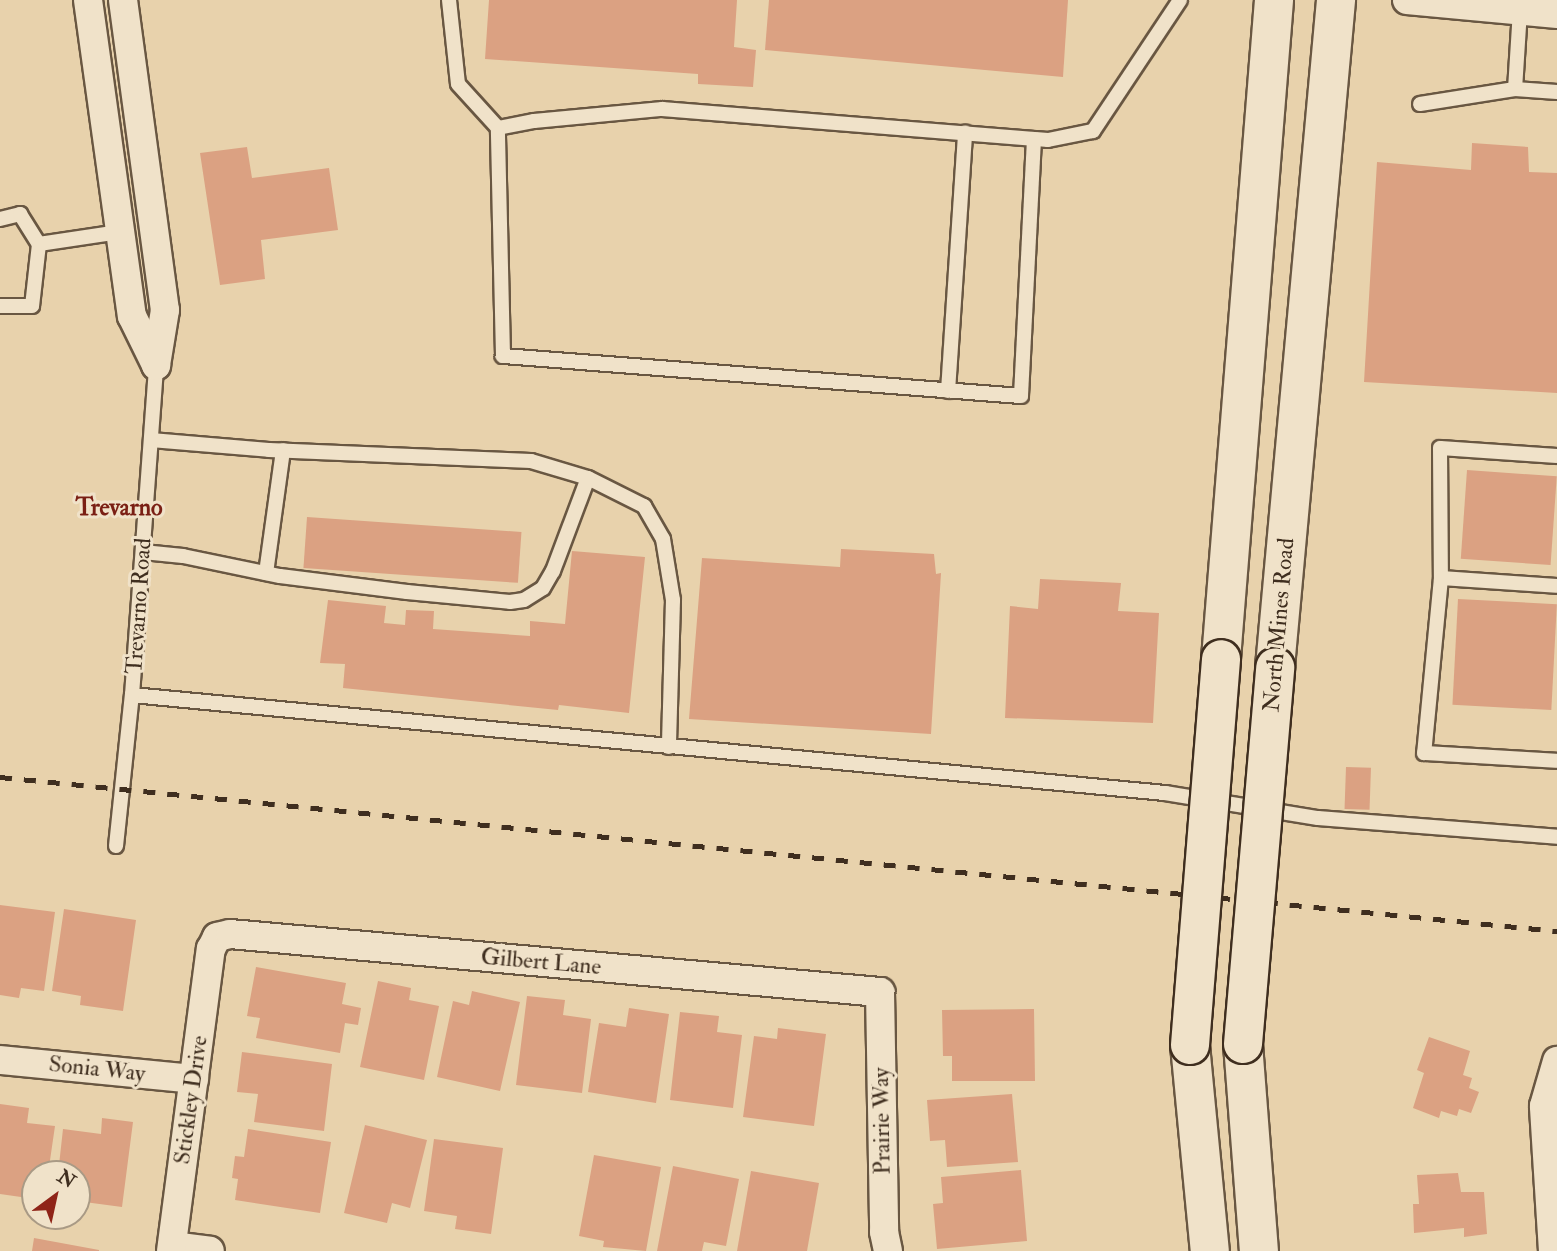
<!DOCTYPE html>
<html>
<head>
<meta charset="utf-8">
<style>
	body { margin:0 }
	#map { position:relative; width:1557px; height:1251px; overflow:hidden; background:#e8d2ac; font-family:"IM FELL Double Pica",serif }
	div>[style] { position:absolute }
	.building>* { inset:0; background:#dba182; transform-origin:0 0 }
	.roads { filter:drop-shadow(2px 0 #695742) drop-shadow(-2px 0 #695742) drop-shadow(0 2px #695742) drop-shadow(0 -2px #695742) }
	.lane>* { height:14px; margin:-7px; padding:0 7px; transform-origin:7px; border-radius:7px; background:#f0e2c9 }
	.street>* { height:28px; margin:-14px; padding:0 14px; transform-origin:14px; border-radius:14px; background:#f0e2c9 }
	.secondary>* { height:38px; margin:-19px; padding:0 19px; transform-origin:19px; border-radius:19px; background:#f0e2c9 }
	.rail>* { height:5px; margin-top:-2.5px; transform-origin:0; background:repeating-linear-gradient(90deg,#3f2e1f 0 12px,transparent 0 24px) }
	.bridges { filter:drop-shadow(2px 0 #3f2e1f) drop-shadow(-2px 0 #3f2e1f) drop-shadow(0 2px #3f2e1f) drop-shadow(0 -2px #3f2e1f) }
	.secondary-bridge>* { height:38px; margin:-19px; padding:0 19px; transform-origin:19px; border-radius:19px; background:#f0e2c9 }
	span { translate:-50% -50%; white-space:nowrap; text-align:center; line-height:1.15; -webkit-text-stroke:6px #f0e2c9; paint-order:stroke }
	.street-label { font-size:23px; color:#3f2e1f }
	.neighbourhood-label { font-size:24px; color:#7a1f14; font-weight:700 }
	.north { position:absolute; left:21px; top:1160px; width:70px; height:70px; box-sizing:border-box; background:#f0e2c9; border:2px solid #a99a85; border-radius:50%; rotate:33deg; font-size:19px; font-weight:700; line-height:28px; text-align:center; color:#3f2e1f }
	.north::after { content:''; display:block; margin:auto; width:24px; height:32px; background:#8f2418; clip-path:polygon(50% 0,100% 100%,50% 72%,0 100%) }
</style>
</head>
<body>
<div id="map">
	<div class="building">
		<div style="clip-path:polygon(489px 0,737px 0,734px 47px,756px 50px,753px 87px,698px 84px,698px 74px,485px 59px)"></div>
		<div style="clip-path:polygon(769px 0,1068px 0,1063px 77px,765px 50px)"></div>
		<div style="clip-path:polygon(1472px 143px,1528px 147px,1529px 172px,1557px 173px,1557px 393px,1364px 382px,1377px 162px,1471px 170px)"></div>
		<div style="clip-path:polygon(247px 147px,252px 178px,329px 168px,338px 230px,261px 240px,265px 279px,220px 285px,200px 153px)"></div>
		<div style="left:1467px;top:470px;width:90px;height:89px;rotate:4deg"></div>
		<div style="left:307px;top:517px;width:215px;height:51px;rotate:4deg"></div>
		<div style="clip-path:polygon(841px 549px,934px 554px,936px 574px,941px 573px,931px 734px,689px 719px,702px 558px,840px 567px)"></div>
		<div style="clip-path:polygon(572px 551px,645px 557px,629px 713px,559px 705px,558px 710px,343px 688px,345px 664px,320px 663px,328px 600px,386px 606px,384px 623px,405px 625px,406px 610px,434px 611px,433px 629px,530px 636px,530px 621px,565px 624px)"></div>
		<div style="clip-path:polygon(1040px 579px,1121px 583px,1118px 611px,1159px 613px,1153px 723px,1005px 718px,1010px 606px,1038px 609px)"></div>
		<div style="left:1458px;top:599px;width:99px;height:106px;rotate:3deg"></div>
		<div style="left:1346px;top:767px;width:25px;height:42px;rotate:2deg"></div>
		<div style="clip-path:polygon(0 905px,55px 912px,44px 991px,21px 988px,19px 998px,0 995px)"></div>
		<div style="clip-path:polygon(64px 909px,136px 920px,123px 1011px,80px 1005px,81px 996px,52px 991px)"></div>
		<div style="clip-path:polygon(256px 967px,346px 983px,342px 1004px,361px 1008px,358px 1025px,345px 1023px,340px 1053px,256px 1038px,260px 1018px,247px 1016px)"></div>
		<div style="clip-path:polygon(378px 981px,411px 988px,409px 1000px,439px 1006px,424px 1080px,360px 1067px)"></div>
		<div style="clip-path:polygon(472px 991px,520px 1002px,500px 1091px,437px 1077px,453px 1001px,469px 1005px)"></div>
		<div style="clip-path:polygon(527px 996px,565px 1000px,563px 1015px,591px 1019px,582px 1093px,516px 1085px)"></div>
		<div style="clip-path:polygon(629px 1008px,669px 1014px,656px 1103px,588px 1092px,599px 1023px,626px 1027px)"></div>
		<div style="clip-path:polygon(1034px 1009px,1035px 1081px,952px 1081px,952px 1056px,943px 1056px,942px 1010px)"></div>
		<div style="clip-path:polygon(680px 1012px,719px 1016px,717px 1032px,742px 1035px,733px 1108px,670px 1100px)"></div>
		<div style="clip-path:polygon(778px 1028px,826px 1034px,814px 1126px,743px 1117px,754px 1036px,777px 1039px)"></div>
		<div style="clip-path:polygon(1429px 1037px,1470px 1051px,1463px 1075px,1472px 1078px,1469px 1088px,1479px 1092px,1471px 1113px,1459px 1109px,1457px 1116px,1441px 1111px,1439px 1118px,1413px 1108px,1424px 1073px,1417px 1070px)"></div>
		<div style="clip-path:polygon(242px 1052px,332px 1064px,324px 1131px,254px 1122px,258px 1094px,237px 1092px)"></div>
		<div style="clip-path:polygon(1012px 1094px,1018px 1162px,947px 1167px,945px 1140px,930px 1141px,927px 1100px)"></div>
		<div style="clip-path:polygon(0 1104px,29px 1108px,27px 1123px,55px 1126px,48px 1174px,35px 1174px,35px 1199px,0 1194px)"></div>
		<div style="clip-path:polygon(102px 1118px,133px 1122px,122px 1207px,77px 1201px,77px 1174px,58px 1174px,63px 1129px,101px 1134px)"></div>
		<div style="clip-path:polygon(365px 1125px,427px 1140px,410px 1208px,392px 1203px,387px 1223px,344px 1213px)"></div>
		<div style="clip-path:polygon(248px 1129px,331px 1142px,320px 1213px,235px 1200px,238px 1179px,232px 1178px,235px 1156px,244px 1157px)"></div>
		<div style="clip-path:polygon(434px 1139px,503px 1148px,491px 1234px,455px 1229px,457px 1216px,424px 1211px)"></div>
		<div style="clip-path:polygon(594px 1155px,661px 1167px,646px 1251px,603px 1247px,604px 1241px,579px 1236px)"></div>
		<div style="clip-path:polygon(673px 1166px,739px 1179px,726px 1246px,704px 1242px,702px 1251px,657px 1251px)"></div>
		<div style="clip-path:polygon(1021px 1170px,1027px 1241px,937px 1249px,933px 1204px,943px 1203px,941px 1177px)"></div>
		<div style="clip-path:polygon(751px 1171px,819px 1183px,807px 1251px,737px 1251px)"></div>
		<div style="clip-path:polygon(1458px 1173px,1461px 1192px,1484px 1192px,1487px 1234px,1464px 1237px,1464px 1228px,1414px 1233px,1413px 1204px,1419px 1204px,1417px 1175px)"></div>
		<div style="clip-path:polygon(34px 1238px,99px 1250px,99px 1251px,32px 1251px)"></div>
	</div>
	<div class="roads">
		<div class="lane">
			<div style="left:449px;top:0;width:84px;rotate:83.9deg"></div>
			<div style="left:458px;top:84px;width:59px;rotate:47.7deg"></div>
			<div style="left:1520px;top:10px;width:79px;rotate:93.6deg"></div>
			<div style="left:1515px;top:89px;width:42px;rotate:4.1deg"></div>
			<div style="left:1420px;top:104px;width:96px;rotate:-9deg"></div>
			<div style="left:1034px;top:139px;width:257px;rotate:92.9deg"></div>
			<div style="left:1021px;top:396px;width:520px;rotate:-175.58deg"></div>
			<div style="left:503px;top:356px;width:228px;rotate:-91.3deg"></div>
			<div style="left:498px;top:128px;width:37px;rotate:-11deg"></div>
			<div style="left:534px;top:121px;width:129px;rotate:-5.4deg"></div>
			<div style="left:662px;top:109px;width:387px;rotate:4.6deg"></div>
			<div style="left:1048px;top:140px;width:46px;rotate:-11.3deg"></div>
			<div style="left:1093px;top:131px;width:157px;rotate:-56.4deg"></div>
			<div style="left:0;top:219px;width:21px;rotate:-14deg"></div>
			<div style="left:20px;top:214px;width:36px;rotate:58deg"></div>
			<div style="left:39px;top:244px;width:62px;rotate:96.4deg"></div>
			<div style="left:32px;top:306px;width:32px;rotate:180deg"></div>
			<div style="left:39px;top:244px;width:81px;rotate:-8.5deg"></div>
			<div style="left:948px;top:391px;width:259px;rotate:-86.2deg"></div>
			<div style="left:151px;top:440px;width:118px;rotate:4.8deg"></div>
			<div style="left:269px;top:450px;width:262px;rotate:2.4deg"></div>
			<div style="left:531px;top:461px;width:59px;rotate:16.6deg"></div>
			<div style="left:588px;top:478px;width:63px;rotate:26.6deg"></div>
			<div style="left:644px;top:506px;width:38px;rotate:60deg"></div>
			<div style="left:663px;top:539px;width:62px;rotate:80.7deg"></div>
			<div style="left:673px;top:600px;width:147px;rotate:91.6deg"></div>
			<div style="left:1557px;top:456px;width:117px;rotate:-176.1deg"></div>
			<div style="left:1440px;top:448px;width:130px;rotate:89.6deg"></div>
			<div style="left:1441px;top:578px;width:176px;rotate:95.5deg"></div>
			<div style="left:1424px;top:753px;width:133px;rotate:3.4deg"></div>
			<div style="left:143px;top:552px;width:40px;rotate:5.7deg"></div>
			<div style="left:183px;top:556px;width:99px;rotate:11.7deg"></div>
			<div style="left:280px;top:576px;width:128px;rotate:7.2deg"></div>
			<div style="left:407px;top:592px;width:103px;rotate:5.5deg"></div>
			<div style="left:510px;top:602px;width:14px;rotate:-8deg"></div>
			<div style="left:524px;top:600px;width:22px;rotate:-32deg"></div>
			<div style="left:543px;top:588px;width:20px;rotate:-60deg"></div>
			<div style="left:553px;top:571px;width:99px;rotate:-69.4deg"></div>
			<div style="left:266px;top:573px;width:124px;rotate:-82.1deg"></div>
			<div style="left:1441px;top:578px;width:116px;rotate:3.9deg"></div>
			<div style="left:132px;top:695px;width:1038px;rotate:5.42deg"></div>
			<div style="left:1165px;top:793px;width:155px;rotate:9.3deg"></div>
			<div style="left:1318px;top:818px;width:240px;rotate:4.5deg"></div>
			<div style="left:116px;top:846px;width:152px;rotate:-84deg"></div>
			<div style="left:132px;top:695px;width:331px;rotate:-85.8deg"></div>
		</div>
		<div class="street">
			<div style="left:88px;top:0;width:319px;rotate:82.1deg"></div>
			<div style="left:132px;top:316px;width:55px;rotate:63.9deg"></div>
			<div style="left:123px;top:0;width:313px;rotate:82.3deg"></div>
			<div style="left:165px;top:310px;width:56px;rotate:99.3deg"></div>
			<div style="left:1407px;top:0;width:151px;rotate:5.3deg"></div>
			<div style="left:0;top:1060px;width:195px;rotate:5.6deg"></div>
			<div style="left:172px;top:1246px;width:38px;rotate:7deg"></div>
			<div style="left:171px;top:1251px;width:305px;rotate:-82.5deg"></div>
			<div style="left:211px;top:949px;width:13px;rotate:-63deg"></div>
			<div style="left:217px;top:937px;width:13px;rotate:-13deg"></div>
			<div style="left:230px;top:934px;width:653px;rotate:5.1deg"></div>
			<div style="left:880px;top:992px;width:240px;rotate:89deg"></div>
			<div style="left:884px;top:1232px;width:19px;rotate:78deg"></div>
			<div style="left:1553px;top:1251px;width:145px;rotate:-93.6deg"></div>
			<div style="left:1544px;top:1106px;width:47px;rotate:-73.9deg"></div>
		</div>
		<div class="secondary">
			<div style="left:1221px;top:659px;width:661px;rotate:-85.4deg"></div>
			<div style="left:1275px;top:667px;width:670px;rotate:-84.77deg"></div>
			<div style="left:1243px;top:1044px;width:208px;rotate:85.6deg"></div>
			<div style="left:1190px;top:1045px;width:207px;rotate:84.5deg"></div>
		</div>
	</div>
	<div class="rail">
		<div style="left:0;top:777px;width:1565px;rotate:5.65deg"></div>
	</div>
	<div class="bridges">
		<div class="secondary-bridge">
			<div style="left:1243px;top:1044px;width:378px;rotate:-85.1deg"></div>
			<div style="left:1190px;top:1045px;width:387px;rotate:-85.4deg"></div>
		</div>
	</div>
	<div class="street-label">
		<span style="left:139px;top:606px;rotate:-86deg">Trevarno Road</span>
		<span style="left:1279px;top:625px;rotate:-85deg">North Mines Road</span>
		<span style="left:541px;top:962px;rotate:5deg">Gilbert Lane</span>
		<span style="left:97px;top:1069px;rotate:6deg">Sonia Way</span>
		<span style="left:191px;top:1100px;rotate:-82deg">Stickley Drive</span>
		<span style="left:882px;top:1121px;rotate:-91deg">Prairie Way</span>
	</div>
	<div class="neighbourhood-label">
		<span style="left:119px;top:508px">Trevarno</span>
	</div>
	<div class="north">N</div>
</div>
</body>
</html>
